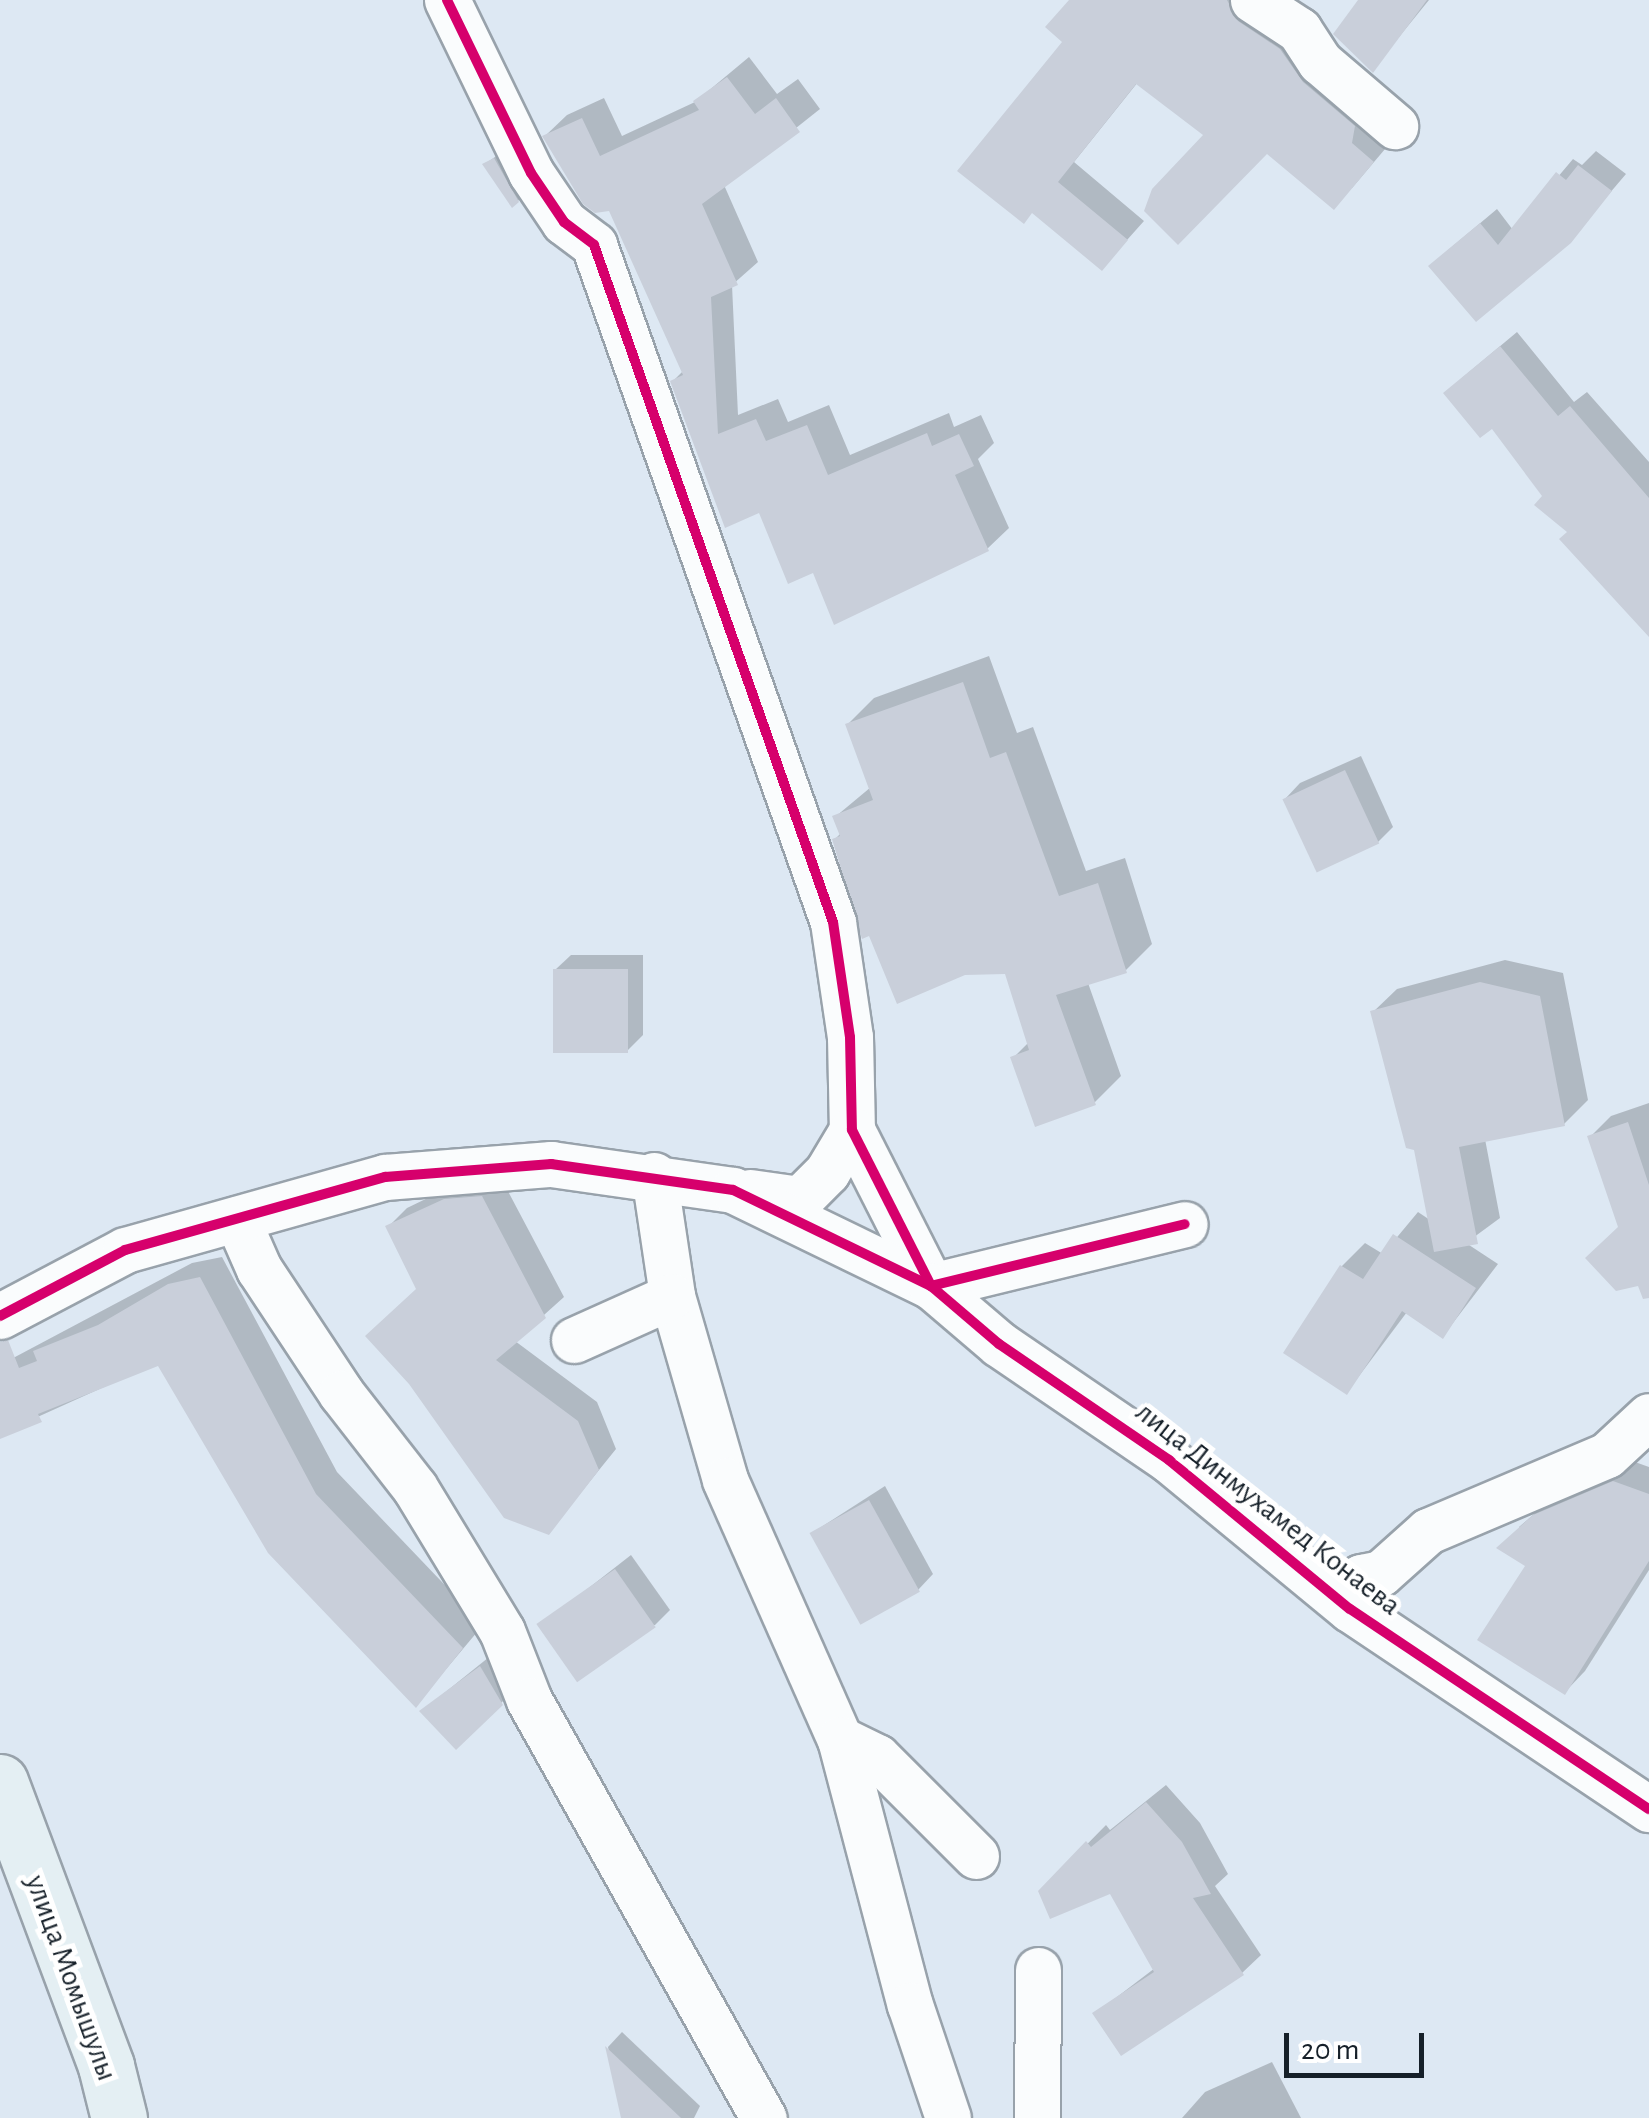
<!DOCTYPE html>
<html>
<head>
<meta charset="utf-8">
<style>
	body { margin:0 }
	#map { position:relative; width:1649px; height:2118px; overflow:hidden; background:#dde8f3; font-family:"Alegreya Sans",sans-serif }
	div>[style] { position:absolute }
	.shadow>* { inset:0; background:#0003 }
	.building>* { inset:0; background:#c9cfda; transform-origin:0 0 }
	.roads { filter:drop-shadow(2px 0 #98a2ab) drop-shadow(-2px 0 #98a2ab) drop-shadow(0 2px #98a2ab) drop-shadow(0 -2px #98a2ab) }
	.minor>* { height:45px; margin:-22.5px; padding:0 22.5px; transform-origin:22.5px; border-radius:22.5px; background:#fafcfd }
	.primary>* { height:55px; margin:-27.5px; padding:0 27.5px; transform-origin:27.5px; border-radius:27.5px; background:#e4eff3 }
	.cycleway>* { height:10px; margin:-5px; padding:0 5px; transform-origin:5px; border-radius:5px; background:#d6006c }
	span { translate:-50% -50%; white-space:nowrap; text-align:center; line-height:1.15; -webkit-text-stroke:10px #fff; paint-order:stroke }
	.street-label { font-size:30px; color:#162029 }
	.scale { position:absolute; left:1284px; top:2033px; width:140px; height:45px; box-sizing:border-box; border:5px solid #162029; border-top:0; padding-left:12px; font-size:30px; line-height:35px; white-space:nowrap; color:#162029; -webkit-text-stroke:8px #fff; paint-order:stroke }
</style>
</head>
<body>
<div id="map">
	<div class="shadow">
		<div style="clip-path:polygon(1072px 0,1255px 0,1391px 142px,1352px 188px,1267px 151px,1207px 135px,1138px 82px,1074px 162px,1144px 221px,1102px 268px,1033px 211px)"></div>
		<div style="clip-path:polygon(1361px 0,1429px 0,1373px 69px)"></div>
		<div style="clip-path:polygon(749px 57px,777px 94px,798px 79px,820px 109px,724px 185px,758px 262px,732px 285px,738px 415px,778px 399px,788px 422px,829px 405px,850px 455px,949px 413px,954px 427px,981px 415px,994px 443px,978px 459px,1009px 528px,987px 549px,815px 570px,760px 510px,673px 381px,683px 371px,610px 209px,545px 136px,567px 115px,604px 98px,622px 136px,695px 102px)"></div>
		<div style="clip-path:polygon(1596px 151px,1626px 174px,1569px 241px,1447px 251px,1497px 209px,1513px 230px,1573px 159px,1582px 165px)"></div>
		<div style="clip-path:polygon(502px 152px,525px 193px,518px 201px,485px 164px)"></div>
		<div style="clip-path:polygon(1517px 332px,1574px 402px,1587px 392px,1649px 462px,1649px 636px,1462px 378px)"></div>
		<div style="clip-path:polygon(989px 656px,1017px 733px,1033px 727px,1086px 871px,1125px 858px,1152px 944px,1125px 971px,1088px 983px,1121px 1076px,1094px 1103px,1013px 1058px,1029px 1042px,1007px 970px,834px 840px,841px 833px,835px 817px,871px 787px,848px 724px,874px 698px)"></div>
		<div style="clip-path:polygon(1361px 756px,1393px 827px,1378px 842px,1285px 799px,1300px 783px)"></div>
		<div style="clip-path:polygon(571px 955px,643px 955px,643px 1035px,627px 1051px,555px 970px)"></div>
		<div style="clip-path:polygon(1505px 960px,1563px 973px,1588px 1100px,1564px 1124px,1485px 1139px,1500px 1218px,1466px 1243px,1498px 1264px,1443px 1336px,1407px 1312px,1347px 1392px,1342px 1266px,1365px 1243px,1383px 1254px,1418px 1212px,1430px 1220px,1416px 1148px,1373px 1012px,1397px 989px)"></div>
		<div style="clip-path:polygon(1649px 1103px,1649px 1290px,1590px 1137px,1611px 1116px)"></div>
		<div style="clip-path:polygon(501px 1178px,564px 1297px,515px 1341px,597px 1402px,616px 1449px,549px 1532px,388px 1227px,407px 1208px,465px 1180px)"></div>
		<div style="clip-path:polygon(222px 1257px,337px 1472px,483px 1625px,416px 1705px,159px 1362px,0 1434px,0 1365px,192px 1263px)"></div>
		<div style="clip-path:polygon(1635px 1462px,1649px 1467px,1649px 1570px,1585px 1671px,1565px 1692px,1519px 1527px,1556px 1495px)"></div>
		<div style="clip-path:polygon(885px 1486px,933px 1574px,918px 1590px,812px 1533px)"></div>
		<div style="clip-path:polygon(631px 1555px,670px 1610px,655px 1625px,540px 1626px)"></div>
		<div style="clip-path:polygon(504px 1645px,525px 1680px,501px 1703px,422px 1711px)"></div>
		<div style="clip-path:polygon(1166px 1785px,1200px 1823px,1228px 1874px,1215px 1886px,1261px 1955px,1242px 1973px,1096px 2013px,1155px 1968px,1111px 1890px,1041px 1891px,1106px 1825px,1110px 1830px)"></div>
		<div style="clip-path:polygon(622px 2032px,700px 2106px,694px 2118px,623px 2118px,608px 2047px)"></div>
		<div style="clip-path:polygon(1272px 2062px,1301px 2118px,1182px 2118px,1205px 2092px)"></div>
	</div>
	<div class="building">
		<div style="clip-path:polygon(1069px 0,1227px 0,1238px 21px,1280px 49px,1303px 82px,1355px 126px,1352px 143px,1374px 162px,1334px 210px,1267px 154px,1178px 245px,1144px 211px,1152px 189px,1203px 135px,1136px 84px,1058px 182px,1128px 240px,1102px 271px,1032px 213px,1024px 224px,957px 171px,1062px 42px,1045px 27px)"></div>
		<div style="clip-path:polygon(1358px 0,1427px 0,1373px 73px,1333px 34px)"></div>
		<div style="clip-path:polygon(727px 77px,755px 114px,776px 98px,800px 132px,702px 204px,738px 285px,711px 297px,718px 434px,756px 419px,766px 441px,807px 425px,828px 475px,927px 433px,932px 446px,959px 434px,974px 466px,955px 475px,989px 551px,834px 625px,813px 573px,788px 584px,759px 513px,725px 528px,670px 381px,683px 375px,609px 211px,595px 213px,583px 204px,542px 136px,582px 118px,600px 156px,699px 110px,693px 101px)"></div>
		<div style="clip-path:polygon(494px 158px,519px 202px,512px 208px,482px 164px)"></div>
		<div style="clip-path:polygon(1578px 165px,1612px 191px,1571px 243px,1476px 322px,1428px 266px,1480px 223px,1498px 245px,1556px 172px,1566px 180px)"></div>
		<div style="clip-path:polygon(1500px 346px,1558px 416px,1570px 406px,1649px 498px,1649px 637px,1559px 539px,1567px 532px,1534px 505px,1542px 496px,1492px 429px,1480px 438px,1443px 393px)"></div>
		<div style="clip-path:polygon(963px 682px,990px 758px,1006px 752px,1059px 896px,1098px 883px,1127px 973px,1056px 995px,1096px 1105px,1035px 1127px,1010px 1057px,1029px 1050px,1005px 974px,965px 975px,897px 1004px,869px 936px,862px 939px,832px 839px,840px 836px,832px 816px,873px 800px,845px 724px)"></div>
		<div style="left:1345px;top:770px;width:81px;height:69px;rotate:65deg"></div>
		<div style="left:553px;top:969px;width:75px;height:84px"></div>
		<div style="clip-path:polygon(1480px 982px,1540px 996px,1565px 1126px,1459px 1147px,1478px 1244px,1434px 1252px,1414px 1150px,1406px 1148px,1370px 1011px)"></div>
		<div style="clip-path:polygon(1628px 1122px,1649px 1185px,1649px 1298px,1643px 1299px,1638px 1286px,1616px 1291px,1585px 1258px,1618px 1227px,1587px 1136px)"></div>
		<div style="clip-path:polygon(482px 1196px,546px 1318px,496px 1360px,578px 1421px,599px 1470px,549px 1535px,504px 1518px,409px 1384px,365px 1336px,416px 1289px,385px 1226px,444px 1199px)"></div>
		<div style="clip-path:polygon(1393px 1234px,1476px 1288px,1443px 1339px,1402px 1311px,1347px 1395px,1283px 1353px,1340px 1265px,1363px 1279px)"></div>
		<div style="clip-path:polygon(200px 1277px,316px 1494px,463px 1648px,416px 1708px,268px 1553px,158px 1366px,38px 1414px,42px 1422px,0 1439px,0 1342px,8px 1340px,19px 1368px,37px 1361px,33px 1351px,98px 1325px,168px 1284px)"></div>
		<div style="clip-path:polygon(1613px 1481px,1649px 1494px,1649px 1561px,1565px 1695px,1477px 1640px,1525px 1566px,1496px 1548px,1533px 1515px)"></div>
		<div style="left:869px;top:1500px;width:105px;height:68px;rotate:61deg"></div>
		<div style="left:615px;top:1569px;width:71px;height:96px;rotate:55deg"></div>
		<div style="clip-path:polygon(480px 1666px,503px 1705px,456px 1750px,419px 1711px)"></div>
		<div style="clip-path:polygon(1146px 1802px,1182px 1842px,1211px 1894px,1193px 1898px,1244px 1975px,1121px 2056px,1092px 2013px,1154px 1972px,1110px 1894px,1050px 1919px,1038px 1891px,1086px 1841px,1091px 1847px)"></div>
		<div style="clip-path:polygon(605px 2046px,681px 2118px,621px 2118px)"></div>
	</div>
	<div class="roads">
		<div class="minor">
			<div style="left:447px;top:0;width:192px;rotate:64.1deg"></div>
			<div style="left:531px;top:173px;width:59px;rotate:56deg"></div>
			<div style="left:564px;top:222px;width:38px;rotate:37deg"></div>
			<div style="left:594px;top:245px;width:718px;rotate:70.56deg"></div>
			<div style="left:833px;top:922px;width:116px;rotate:81.6deg"></div>
			<div style="left:850px;top:1037px;width:93px;rotate:88.8deg"></div>
			<div style="left:852px;top:1130px;width:175px;rotate:63.1deg"></div>
			<div style="left:931px;top:1286px;width:261px;rotate:-13.7deg"></div>
			<div style="left:1253px;top:0;width:55px;rotate:33.1deg"></div>
			<div style="left:1299px;top:30px;width:38px;rotate:57deg"></div>
			<div style="left:1320px;top:62px;width:99px;rotate:40.5deg"></div>
			<div style="left:654px;top:1175px;width:122px;rotate:81.5deg"></div>
			<div style="left:672px;top:1296px;width:191px;rotate:73.9deg"></div>
			<div style="left:725px;top:1480px;width:283px;rotate:66.1deg"></div>
			<div style="left:840px;top:1739px;width:275px;rotate:75.3deg"></div>
			<div style="left:910px;top:2005px;width:119px;rotate:71.4deg"></div>
			<div style="left:750px;top:1192px;width:50px;rotate:8deg"></div>
			<div style="left:800px;top:1199px;width:38px;rotate:-45deg"></div>
			<div style="left:827px;top:1172px;width:49px;rotate:-59.2deg"></div>
			<div style="left:237px;top:1219px;width:55px;rotate:66.3deg"></div>
			<div style="left:259px;top:1269px;width:149px;rotate:56.5deg"></div>
			<div style="left:341px;top:1393px;width:120px;rotate:52.1deg"></div>
			<div style="left:415px;top:1488px;width:167px;rotate:58.7deg"></div>
			<div style="left:502px;top:1631px;width:74px;rotate:68.6deg"></div>
			<div style="left:529px;top:1700px;width:480px;rotate:60.7deg"></div>
			<div style="left:0;top:1316px;width:141px;rotate:-27.8deg"></div>
			<div style="left:125px;top:1250px;width:270px;rotate:-15.7deg"></div>
			<div style="left:385px;top:1177px;width:167px;rotate:-4.5deg"></div>
			<div style="left:551px;top:1164px;width:184px;rotate:8.1deg"></div>
			<div style="left:733px;top:1190px;width:220px;rotate:25.9deg"></div>
			<div style="left:931px;top:1286px;width:89px;rotate:40.5deg"></div>
			<div style="left:999px;top:1344px;width:206px;rotate:34.3deg"></div>
			<div style="left:1169px;top:1460px;width:234px;rotate:39.5deg"></div>
			<div style="left:1350px;top:1609px;width:360px;rotate:33.8deg"></div>
			<div style="left:574px;top:1340px;width:107px;rotate:-24.2deg"></div>
			<div style="left:1350px;top:1609px;width:34px;rotate:-71deg"></div>
			<div style="left:1361px;top:1577px;width:20px;rotate:-11deg"></div>
			<div style="left:1381px;top:1573px;width:63px;rotate:-41.8deg"></div>
			<div style="left:1428px;top:1531px;width:194px;rotate:-23deg"></div>
			<div style="left:1607px;top:1455px;width:57px;rotate:-42.9deg"></div>
			<div style="left:840px;top:1739px;width:41px;rotate:25.9deg"></div>
			<div style="left:877px;top:1757px;width:140px;rotate:45deg"></div>
			<div style="left:1037px;top:2118px;width:148px;rotate:-89.6deg"></div>
		</div>
		<div class="primary">
			<div style="left:0;top:1782px;width:303px;rotate:69.5deg"></div>
			<div style="left:106px;top:2066px;width:54px;rotate:76deg"></div>
		</div>
	</div>
	<div class="cycleway">
		<div style="left:447px;top:0;width:192px;rotate:64.1deg"></div>
		<div style="left:531px;top:173px;width:59px;rotate:56deg"></div>
		<div style="left:564px;top:222px;width:38px;rotate:37deg"></div>
		<div style="left:594px;top:245px;width:718px;rotate:70.56deg"></div>
		<div style="left:833px;top:922px;width:116px;rotate:81.6deg"></div>
		<div style="left:850px;top:1037px;width:93px;rotate:88.8deg"></div>
		<div style="left:852px;top:1130px;width:175px;rotate:63.1deg"></div>
		<div style="left:931px;top:1286px;width:261px;rotate:-13.7deg"></div>
		<div style="left:0;top:1316px;width:141px;rotate:-27.8deg"></div>
		<div style="left:125px;top:1250px;width:270px;rotate:-15.7deg"></div>
		<div style="left:385px;top:1177px;width:167px;rotate:-4.5deg"></div>
		<div style="left:551px;top:1164px;width:184px;rotate:8.1deg"></div>
		<div style="left:733px;top:1190px;width:220px;rotate:25.9deg"></div>
		<div style="left:931px;top:1286px;width:89px;rotate:40.5deg"></div>
		<div style="left:999px;top:1344px;width:206px;rotate:34.3deg"></div>
		<div style="left:1169px;top:1460px;width:234px;rotate:39.5deg"></div>
		<div style="left:1350px;top:1609px;width:360px;rotate:33.8deg"></div>
	</div>
	<div class="street-label">
		<span style="left:1268px;top:1509px;rotate:38deg">лица Динмухамед Конаева</span>
		<span style="left:71px;top:1978px;rotate:70deg">улица Момышулы</span>
	</div>
	<div class="scale">20 m</div>
</div>
</body>
</html>
